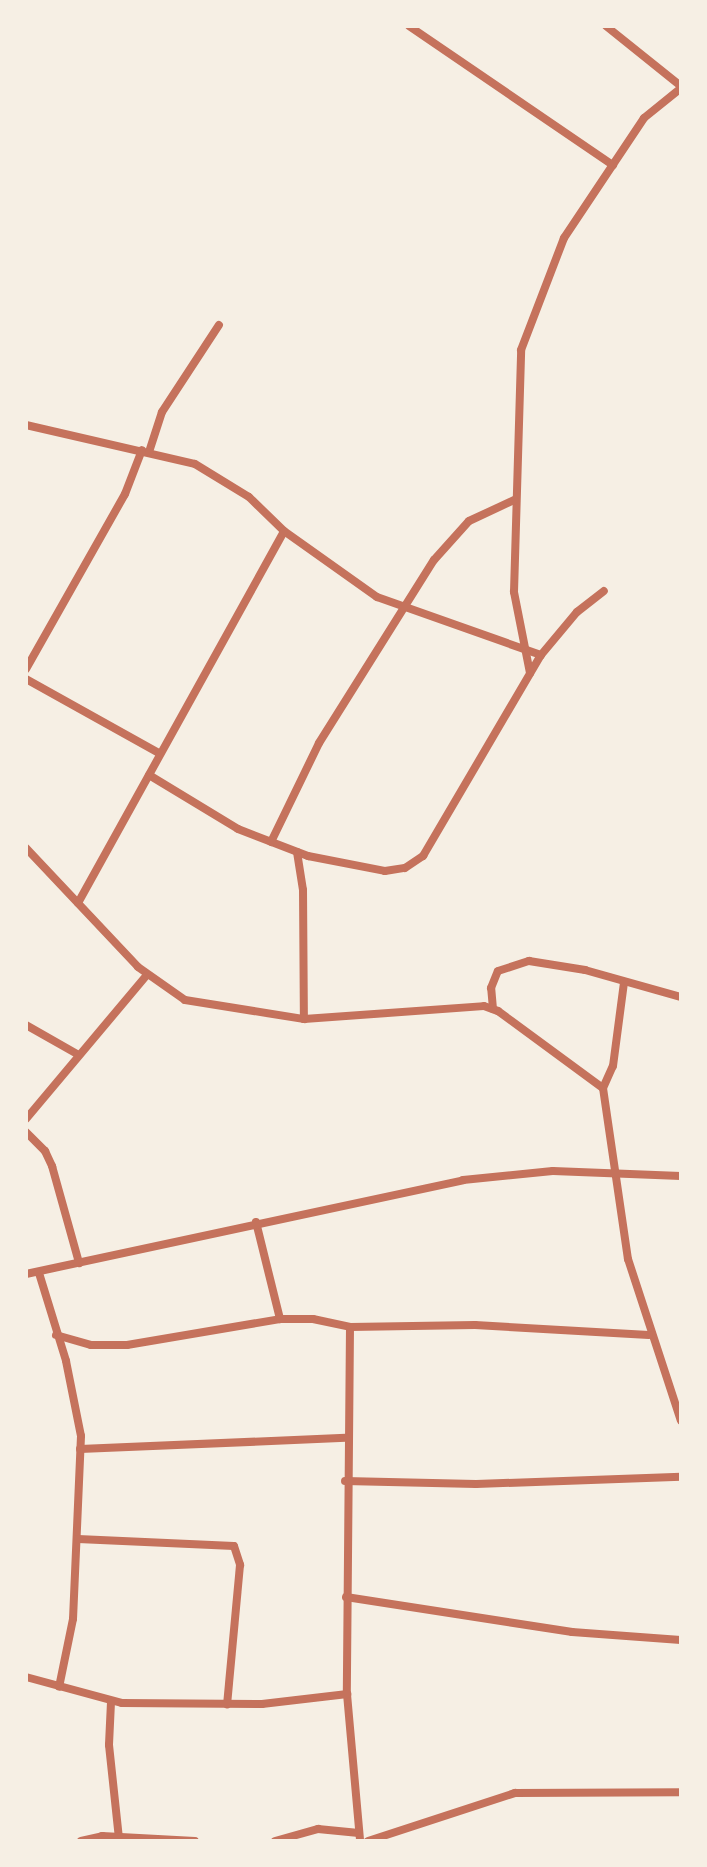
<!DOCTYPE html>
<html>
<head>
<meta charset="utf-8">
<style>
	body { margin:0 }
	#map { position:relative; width:707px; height:1867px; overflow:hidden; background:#f6efe4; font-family:Signika,sans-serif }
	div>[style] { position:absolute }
	.minor>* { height:8px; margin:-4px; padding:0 4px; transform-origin:4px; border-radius:4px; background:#c5725c }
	span { translate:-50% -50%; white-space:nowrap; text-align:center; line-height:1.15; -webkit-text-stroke:8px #f6efe4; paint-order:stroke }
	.frame { position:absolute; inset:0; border:28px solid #f6efe4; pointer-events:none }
</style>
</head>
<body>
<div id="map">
	<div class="minor">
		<div style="left:409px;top:26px;width:247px;rotate:34.3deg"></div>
		<div style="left:606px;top:26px;width:96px;rotate:38.7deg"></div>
		<div style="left:26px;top:425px;width:173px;rotate:13deg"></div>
		<div style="left:195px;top:464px;width:63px;rotate:31.4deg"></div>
		<div style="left:249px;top:497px;width:49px;rotate:44.2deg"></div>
		<div style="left:284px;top:531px;width:114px;rotate:35.4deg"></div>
		<div style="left:377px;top:597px;width:174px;rotate:19.5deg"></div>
		<div style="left:149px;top:452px;width:42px;rotate:-72deg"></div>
		<div style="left:162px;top:412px;width:104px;rotate:-56.8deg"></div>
		<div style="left:26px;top:669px;width:201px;rotate:-60.5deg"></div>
		<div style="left:125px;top:494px;width:47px;rotate:-68.9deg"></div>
		<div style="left:530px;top:673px;width:83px;rotate:-101.2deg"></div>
		<div style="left:514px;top:592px;width:242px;rotate:-88.3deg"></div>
		<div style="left:521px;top:350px;width:120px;rotate:-69deg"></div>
		<div style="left:564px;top:238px;width:144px;rotate:-56.3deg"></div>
		<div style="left:644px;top:118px;width:48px;rotate:-39deg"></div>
		<div style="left:26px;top:679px;width:152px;rotate:29.1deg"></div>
		<div style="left:149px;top:775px;width:104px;rotate:31.2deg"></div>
		<div style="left:238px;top:829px;width:75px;rotate:21.1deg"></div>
		<div style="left:308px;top:856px;width:78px;rotate:11deg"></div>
		<div style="left:385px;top:871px;width:20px;rotate:-9deg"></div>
		<div style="left:405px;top:868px;width:22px;rotate:-34deg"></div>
		<div style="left:423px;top:856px;width:233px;rotate:-59.6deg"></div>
		<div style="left:541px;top:655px;width:56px;rotate:-50.1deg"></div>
		<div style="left:577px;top:612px;width:34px;rotate:-38deg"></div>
		<div style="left:271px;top:842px;width:110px;rotate:-64.1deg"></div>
		<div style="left:319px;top:743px;width:216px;rotate:-57.9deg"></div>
		<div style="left:434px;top:560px;width:52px;rotate:-48.1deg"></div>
		<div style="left:469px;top:521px;width:50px;rotate:-25deg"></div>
		<div style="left:26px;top:848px;width:163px;rotate:46.7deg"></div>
		<div style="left:138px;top:967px;width:57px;rotate:35.1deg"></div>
		<div style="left:185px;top:1000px;width:121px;rotate:9.1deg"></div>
		<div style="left:304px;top:1019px;width:180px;rotate:-4.1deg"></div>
		<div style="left:484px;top:1006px;width:15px;rotate:20deg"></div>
		<div style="left:498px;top:1011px;width:130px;rotate:36.3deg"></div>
		<div style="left:603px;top:1088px;width:173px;rotate:81.7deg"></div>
		<div style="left:628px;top:1259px;width:170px;rotate:71.9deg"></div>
		<div style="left:297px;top:852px;width:38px;rotate:81deg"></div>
		<div style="left:303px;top:890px;width:129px;rotate:89.6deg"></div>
		<div style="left:78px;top:903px;width:425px;rotate:-61deg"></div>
		<div style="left:493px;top:1009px;width:21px;rotate:-95deg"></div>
		<div style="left:491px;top:988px;width:18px;rotate:-68deg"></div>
		<div style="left:498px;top:971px;width:33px;rotate:-18deg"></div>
		<div style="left:529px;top:961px;width:57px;rotate:9.1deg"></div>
		<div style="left:585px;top:970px;width:100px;rotate:15.7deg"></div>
		<div style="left:26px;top:1025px;width:59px;rotate:29.6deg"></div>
		<div style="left:603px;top:1088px;width:24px;rotate:-66deg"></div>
		<div style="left:613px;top:1066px;width:85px;rotate:-82.5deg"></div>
		<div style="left:26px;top:1119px;width:188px;rotate:-50deg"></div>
		<div style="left:26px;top:1132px;width:27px;rotate:45deg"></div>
		<div style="left:45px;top:1151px;width:17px;rotate:65deg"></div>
		<div style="left:52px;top:1166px;width:101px;rotate:74.4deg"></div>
		<div style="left:256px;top:1222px;width:100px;rotate:76.1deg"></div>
		<div style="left:39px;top:1273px;width:92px;rotate:72.9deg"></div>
		<div style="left:66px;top:1361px;width:76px;rotate:78.7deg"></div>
		<div style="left:81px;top:1436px;width:183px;rotate:92.5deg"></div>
		<div style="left:73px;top:1619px;width:69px;rotate:101.6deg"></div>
		<div style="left:26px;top:1274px;width:447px;rotate:-12.1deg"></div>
		<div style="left:463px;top:1180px;width:90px;rotate:-5.7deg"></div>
		<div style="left:553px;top:1171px;width:128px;rotate:2.2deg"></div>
		<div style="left:350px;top:1327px;width:367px;rotate:90.5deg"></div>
		<div style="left:347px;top:1694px;width:148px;rotate:84.9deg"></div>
		<div style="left:56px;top:1335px;width:36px;rotate:16deg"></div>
		<div style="left:91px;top:1345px;width:36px"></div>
		<div style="left:127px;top:1345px;width:155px;rotate:-9.6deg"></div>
		<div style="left:280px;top:1319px;width:33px"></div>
		<div style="left:313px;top:1319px;width:38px;rotate:12deg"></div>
		<div style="left:350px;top:1327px;width:125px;rotate:-0.9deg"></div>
		<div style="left:475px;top:1325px;width:174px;rotate:3.3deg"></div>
		<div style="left:80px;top:1449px;width:266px;rotate:-2.4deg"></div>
		<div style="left:345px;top:1481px;width:131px;rotate:1.3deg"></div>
		<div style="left:476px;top:1484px;width:205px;rotate:-2deg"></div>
		<div style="left:78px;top:1539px;width:156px;rotate:2.6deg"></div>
		<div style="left:234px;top:1546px;width:20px;rotate:72deg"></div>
		<div style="left:240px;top:1565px;width:140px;rotate:95.3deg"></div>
		<div style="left:346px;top:1597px;width:229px;rotate:8.8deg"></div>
		<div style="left:572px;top:1632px;width:109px;rotate:4.2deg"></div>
		<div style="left:26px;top:1677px;width:99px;rotate:15.2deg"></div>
		<div style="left:122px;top:1703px;width:140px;rotate:0.4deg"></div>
		<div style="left:262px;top:1704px;width:86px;rotate:-6.7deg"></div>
		<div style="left:111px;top:1702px;width:43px;rotate:92.7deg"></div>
		<div style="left:109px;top:1745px;width:94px;rotate:83.9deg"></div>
		<div style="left:81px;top:1841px;width:22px;rotate:-13deg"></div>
		<div style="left:102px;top:1836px;width:93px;rotate:3.1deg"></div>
		<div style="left:275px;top:1841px;width:45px;rotate:-15.6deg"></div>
		<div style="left:318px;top:1829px;width:41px;rotate:5.6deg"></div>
		<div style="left:368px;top:1841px;width:155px;rotate:-18.1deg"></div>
		<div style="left:515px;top:1793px;width:166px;rotate:-0.3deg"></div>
	</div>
	<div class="frame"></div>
</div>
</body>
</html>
